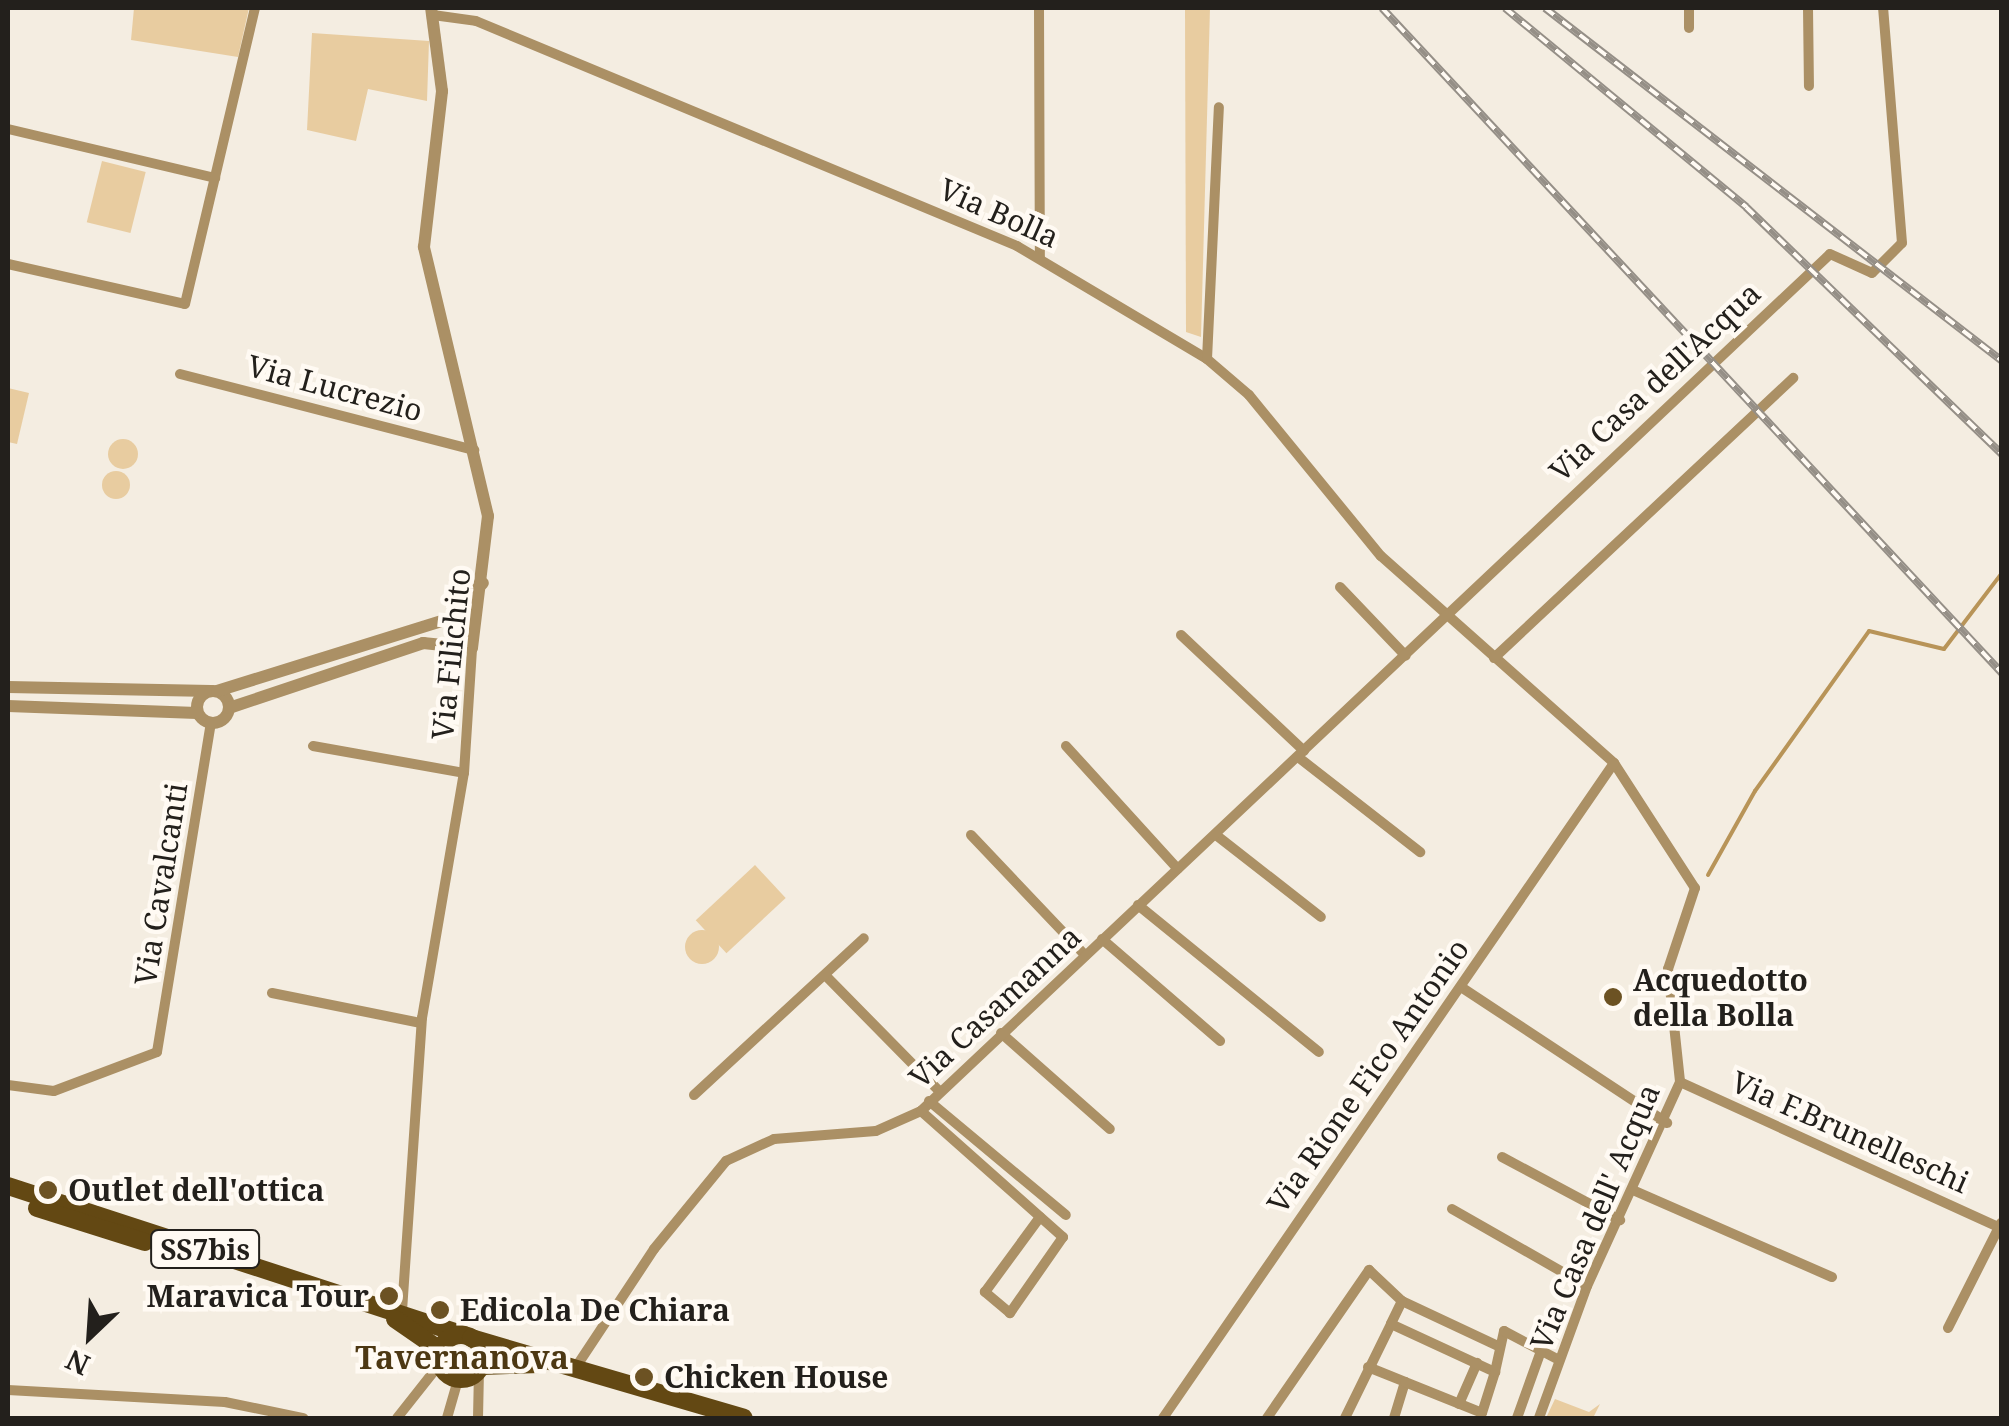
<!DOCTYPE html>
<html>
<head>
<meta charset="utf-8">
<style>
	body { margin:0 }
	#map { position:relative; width:2009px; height:1426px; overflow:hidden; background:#f4ede1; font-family:"Noto Serif",serif }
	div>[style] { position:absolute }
	.green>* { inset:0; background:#e8cca0; transform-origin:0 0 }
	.round { border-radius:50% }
	.stream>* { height:4px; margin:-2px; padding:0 2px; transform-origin:2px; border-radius:2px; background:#b89458 }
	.minor>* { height:10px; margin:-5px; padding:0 5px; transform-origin:5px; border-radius:5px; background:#ab9065 }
	.tertiary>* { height:12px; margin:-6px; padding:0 6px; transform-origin:6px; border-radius:6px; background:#ab9065 }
	.tertiary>.ring { margin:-6px; padding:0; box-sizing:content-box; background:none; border:12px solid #ab9065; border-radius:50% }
	.primary>* { height:18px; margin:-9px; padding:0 9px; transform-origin:9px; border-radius:9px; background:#634813 }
	.primary>.ring { margin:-9px; padding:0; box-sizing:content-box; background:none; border:18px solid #634813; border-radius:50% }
	.rail>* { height:8px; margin-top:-4px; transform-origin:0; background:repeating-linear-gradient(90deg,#fffaf3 0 11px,#958f87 0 22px); box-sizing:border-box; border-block:2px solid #958f87 }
	.dots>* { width:28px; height:28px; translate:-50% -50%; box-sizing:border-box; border:5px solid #fffaf3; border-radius:50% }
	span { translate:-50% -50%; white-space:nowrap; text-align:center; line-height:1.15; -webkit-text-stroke:9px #fffaf3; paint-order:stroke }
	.shield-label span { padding:2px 8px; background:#fffaf3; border:2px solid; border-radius:8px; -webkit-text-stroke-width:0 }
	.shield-label { font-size:28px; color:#23201c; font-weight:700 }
	.street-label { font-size:30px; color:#23201c }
	.poi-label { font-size:30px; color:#23201c; font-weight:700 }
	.left { translate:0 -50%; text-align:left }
	.right { translate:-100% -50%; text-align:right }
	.neighbourhood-label { font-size:32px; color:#4d3813; font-weight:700 }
	.frame { position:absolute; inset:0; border:10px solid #23201c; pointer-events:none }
	.north { position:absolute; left:40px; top:1286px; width:100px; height:100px; -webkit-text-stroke:8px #fffaf3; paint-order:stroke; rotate:205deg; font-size:28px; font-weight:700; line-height:40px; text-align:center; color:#23201c }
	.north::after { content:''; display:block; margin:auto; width:35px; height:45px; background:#23201c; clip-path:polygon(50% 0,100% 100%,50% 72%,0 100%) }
</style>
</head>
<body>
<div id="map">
	<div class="green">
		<div style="clip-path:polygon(134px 8px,249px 8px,238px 57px,131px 40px)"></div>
		<div style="clip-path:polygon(1185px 8px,1210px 8px,1201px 337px,1186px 332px)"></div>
		<div style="clip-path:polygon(312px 33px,429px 41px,427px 101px,368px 89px,356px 141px,307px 130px)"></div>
		<div style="left:102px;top:161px;width:45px;height:63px;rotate:14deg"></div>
		<div style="clip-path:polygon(8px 388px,29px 393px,17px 444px,8px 442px)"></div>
		<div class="round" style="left:108px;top:439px;width:30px;height:30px"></div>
		<div class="round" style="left:102px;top:471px;width:28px;height:28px"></div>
		<div style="left:755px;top:865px;width:45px;height:81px;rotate:47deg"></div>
		<div class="round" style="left:685px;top:930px;width:34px;height:34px"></div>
		<div style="clip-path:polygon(1555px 1399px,1589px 1412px,1600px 1404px,1593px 1418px,1546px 1418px)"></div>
	</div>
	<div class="stream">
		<div style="left:1708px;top:875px;width:96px;rotate:-60.8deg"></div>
		<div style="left:1755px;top:791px;width:196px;rotate:-54.5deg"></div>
		<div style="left:1869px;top:631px;width:77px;rotate:13.5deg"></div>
		<div style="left:1944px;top:649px;width:96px;rotate:-52.7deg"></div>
	</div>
	<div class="minor">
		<div style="left:1039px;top:8px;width:249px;rotate:89.8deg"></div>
		<div style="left:1689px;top:8px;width:20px;rotate:90deg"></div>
		<div style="left:1808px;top:8px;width:78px;rotate:89.3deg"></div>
		<div style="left:433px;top:15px;width:43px;rotate:7.9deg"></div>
		<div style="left:476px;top:21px;width:586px;rotate:22.58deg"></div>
		<div style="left:1017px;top:246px;width:221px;rotate:30.7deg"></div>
		<div style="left:1207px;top:359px;width:55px;rotate:40.6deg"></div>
		<div style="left:1249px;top:395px;width:208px;rotate:50.7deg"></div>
		<div style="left:1381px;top:556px;width:312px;rotate:41.6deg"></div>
		<div style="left:1614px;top:763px;width:149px;rotate:57.1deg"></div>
		<div style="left:1695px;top:888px;width:85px;rotate:108.4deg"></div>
		<div style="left:1668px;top:969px;width:114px;rotate:83.9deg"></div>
		<div style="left:1680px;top:1082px;width:224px;rotate:114.5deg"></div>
		<div style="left:1587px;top:1286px;width:140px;rotate:110deg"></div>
		<div style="left:8px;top:129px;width:213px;rotate:13.3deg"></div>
		<div style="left:8px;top:264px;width:181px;rotate:12.7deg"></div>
		<div style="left:185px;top:304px;width:304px;rotate:-76.7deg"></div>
		<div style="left:1207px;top:359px;width:252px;rotate:-87.3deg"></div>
		<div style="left:180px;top:374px;width:304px;rotate:14.5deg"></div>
		<div style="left:1340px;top:587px;width:95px;rotate:46.3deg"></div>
		<div style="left:1181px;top:635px;width:169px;rotate:43.3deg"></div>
		<div style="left:1494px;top:658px;width:410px;rotate:-43.1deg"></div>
		<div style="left:313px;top:746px;width:153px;rotate:10.1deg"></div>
		<div style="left:1066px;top:746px;width:166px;rotate:47.7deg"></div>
		<div style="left:1298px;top:757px;width:155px;rotate:37.9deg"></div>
		<div style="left:971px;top:835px;width:166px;rotate:46.5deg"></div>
		<div style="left:1216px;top:835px;width:133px;rotate:38deg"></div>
		<div style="left:1138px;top:905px;width:233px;rotate:39.1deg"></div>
		<div style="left:1102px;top:939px;width:156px;rotate:40.8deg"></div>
		<div style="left:826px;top:976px;width:160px;rotate:45.5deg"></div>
		<div style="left:1461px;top:987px;width:247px;rotate:33.4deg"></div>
		<div style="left:272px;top:993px;width:152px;rotate:11.4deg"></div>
		<div style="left:1001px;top:1033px;width:145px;rotate:41.4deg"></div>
		<div style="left:1680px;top:1082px;width:354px;rotate:24.5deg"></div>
		<div style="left:8px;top:1085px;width:46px;rotate:7.4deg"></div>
		<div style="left:54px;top:1091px;width:110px;rotate:-20.7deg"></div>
		<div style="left:157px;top:1052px;width:332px;rotate:-80.7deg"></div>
		<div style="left:694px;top:1095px;width:231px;rotate:-42.7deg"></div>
		<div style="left:929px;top:1101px;width:178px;rotate:39.8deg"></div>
		<div style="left:921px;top:1111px;width:190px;rotate:41.6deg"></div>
		<div style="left:1063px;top:1237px;width:93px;rotate:124.9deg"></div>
		<div style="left:1010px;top:1313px;width:33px;rotate:-140deg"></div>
		<div style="left:985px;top:1292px;width:93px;rotate:-53.7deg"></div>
		<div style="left:1502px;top:1157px;width:134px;rotate:28.1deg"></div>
		<div style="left:1635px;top:1191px;width:215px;rotate:23.6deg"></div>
		<div style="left:1452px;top:1209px;width:155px;rotate:29.7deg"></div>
		<div style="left:1402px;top:1301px;width:106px;rotate:25.1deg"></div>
		<div style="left:402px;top:1311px;width:294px;rotate:-86.1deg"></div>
		<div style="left:422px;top:1018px;width:249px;rotate:-80.3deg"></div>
		<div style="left:464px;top:773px;width:125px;rotate:-86.3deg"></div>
		<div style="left:1948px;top:1328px;width:118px;rotate:-63.2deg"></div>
		<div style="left:1368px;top:1367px;width:40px;rotate:22deg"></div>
		<div style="left:1405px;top:1382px;width:38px;rotate:107deg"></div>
		<div style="left:574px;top:1370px;width:145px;rotate:-56.5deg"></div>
		<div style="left:654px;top:1249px;width:114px;rotate:-50.7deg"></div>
		<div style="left:726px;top:1161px;width:53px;rotate:-24.6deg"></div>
		<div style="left:774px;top:1139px;width:102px;rotate:-4.5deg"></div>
		<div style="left:876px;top:1131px;width:49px;rotate:-24deg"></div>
		<div style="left:921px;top:1111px;width:1249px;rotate:-43.31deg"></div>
		<div style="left:1830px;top:254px;width:46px;rotate:24.3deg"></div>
		<div style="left:1872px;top:273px;width:42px;rotate:-45deg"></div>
		<div style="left:1902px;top:243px;width:236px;rotate:-94.6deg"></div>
		<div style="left:1405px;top:1382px;width:83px;rotate:21.9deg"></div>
		<div style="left:1482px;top:1413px;width:43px;rotate:-72.4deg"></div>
		<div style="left:8px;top:1390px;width:217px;rotate:3.2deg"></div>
		<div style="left:225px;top:1402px;width:80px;rotate:11.6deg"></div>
		<div style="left:1459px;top:1404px;width:45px;rotate:-66.3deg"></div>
		<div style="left:397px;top:1418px;width:68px;rotate:-51.6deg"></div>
		<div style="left:447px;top:1418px;width:40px;rotate:-74deg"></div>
		<div style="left:478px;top:1418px;width:47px;rotate:-88.8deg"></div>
		<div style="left:1163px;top:1418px;width:795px;rotate:-55.45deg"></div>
		<div style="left:1267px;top:1418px;width:180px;rotate:-55.4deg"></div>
		<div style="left:1369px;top:1270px;width:45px;rotate:43.2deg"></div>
		<div style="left:1402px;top:1301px;width:25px;rotate:116deg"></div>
		<div style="left:1391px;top:1324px;width:115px;rotate:24.8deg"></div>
		<div style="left:1495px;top:1372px;width:42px;rotate:-77.6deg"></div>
		<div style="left:1504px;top:1331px;width:62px;rotate:27.8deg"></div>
		<div style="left:1345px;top:1418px;width:105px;rotate:-63.9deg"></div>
		<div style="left:1517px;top:1418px;width:71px;rotate:-70.3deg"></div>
	</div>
	<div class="tertiary">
		<div style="left:8px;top:687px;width:203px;rotate:1.1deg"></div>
		<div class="ring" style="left:197px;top:691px;width:20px;height:20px"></div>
		<div style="left:217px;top:691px;width:242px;rotate:-17.3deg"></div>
		<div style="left:448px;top:619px;width:50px;rotate:-45.8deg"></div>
		<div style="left:8px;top:706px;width:189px;rotate:2.1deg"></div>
		<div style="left:229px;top:708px;width:205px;rotate:-18.5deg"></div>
		<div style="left:423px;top:643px;width:49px;rotate:5.8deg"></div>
		<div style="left:472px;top:648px;width:133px;rotate:-83.1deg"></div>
		<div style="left:488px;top:516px;width:277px;rotate:-103.4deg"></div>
		<div style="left:424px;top:247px;width:157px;rotate:-83.4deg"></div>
		<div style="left:442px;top:91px;width:84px;rotate:-97.5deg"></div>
	</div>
	<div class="primary">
		<div style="left:8px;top:1186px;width:480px;rotate:18.1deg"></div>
		<div style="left:37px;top:1208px;width:113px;rotate:17.5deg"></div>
		<div style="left:395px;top:1319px;width:55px;rotate:34.6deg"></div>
		<div class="ring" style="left:439px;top:1335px;width:26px;height:26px"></div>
		<div style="left:471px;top:1338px;width:284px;rotate:16.3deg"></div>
		<div style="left:482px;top:1366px;width:58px;rotate:-2deg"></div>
	</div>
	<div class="rail">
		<div style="left:1382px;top:8px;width:909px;rotate:47.01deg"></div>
		<div style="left:1505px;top:8px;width:313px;rotate:39.5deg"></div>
		<div style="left:1746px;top:207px;width:356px;rotate:44deg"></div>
		<div style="left:1545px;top:8px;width:577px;rotate:37.68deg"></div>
	</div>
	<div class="dots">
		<div style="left:1613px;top:997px;background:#6c5223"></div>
		<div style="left:48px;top:1190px;background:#6c5223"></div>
		<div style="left:389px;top:1296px;background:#6c5223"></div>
		<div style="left:440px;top:1310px;background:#6c5223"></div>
		<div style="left:644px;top:1377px;background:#6c5223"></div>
	</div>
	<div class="shield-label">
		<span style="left:205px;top:1249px">SS7bis</span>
	</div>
	<div class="street-label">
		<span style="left:999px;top:213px;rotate:24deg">Via Bolla</span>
		<span style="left:1655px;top:382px;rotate:-43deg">Via Casa dell'Acqua</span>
		<span style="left:335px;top:388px;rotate:15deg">Via Lucrezio</span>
		<span style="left:451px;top:654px;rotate:-84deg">Via Filichito</span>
		<span style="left:161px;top:884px;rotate:-81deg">Via Cavalcanti</span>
		<span style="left:995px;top:1007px;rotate:-43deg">Via Casamanna</span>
		<span style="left:1368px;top:1076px;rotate:-55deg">Via Rione Fico Antonio</span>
		<span style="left:1850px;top:1132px;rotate:24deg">Via F.Brunelleschi</span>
		<span style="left:1595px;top:1217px;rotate:-67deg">Via Casa dell' Acqua</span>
	</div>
	<div class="poi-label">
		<span class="left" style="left:1633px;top:997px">Acquedotto<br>della Bolla</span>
		<span class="left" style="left:68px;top:1190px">Outlet dell'ottica</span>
		<span class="right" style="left:369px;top:1296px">Maravica Tour</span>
		<span class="left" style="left:460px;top:1310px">Edicola De Chiara</span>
		<span class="left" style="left:664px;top:1377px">Chicken House</span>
	</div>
	<div class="neighbourhood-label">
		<span style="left:462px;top:1357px">Tavernanova</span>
	</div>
	<div class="frame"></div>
	<div class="north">N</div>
</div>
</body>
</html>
